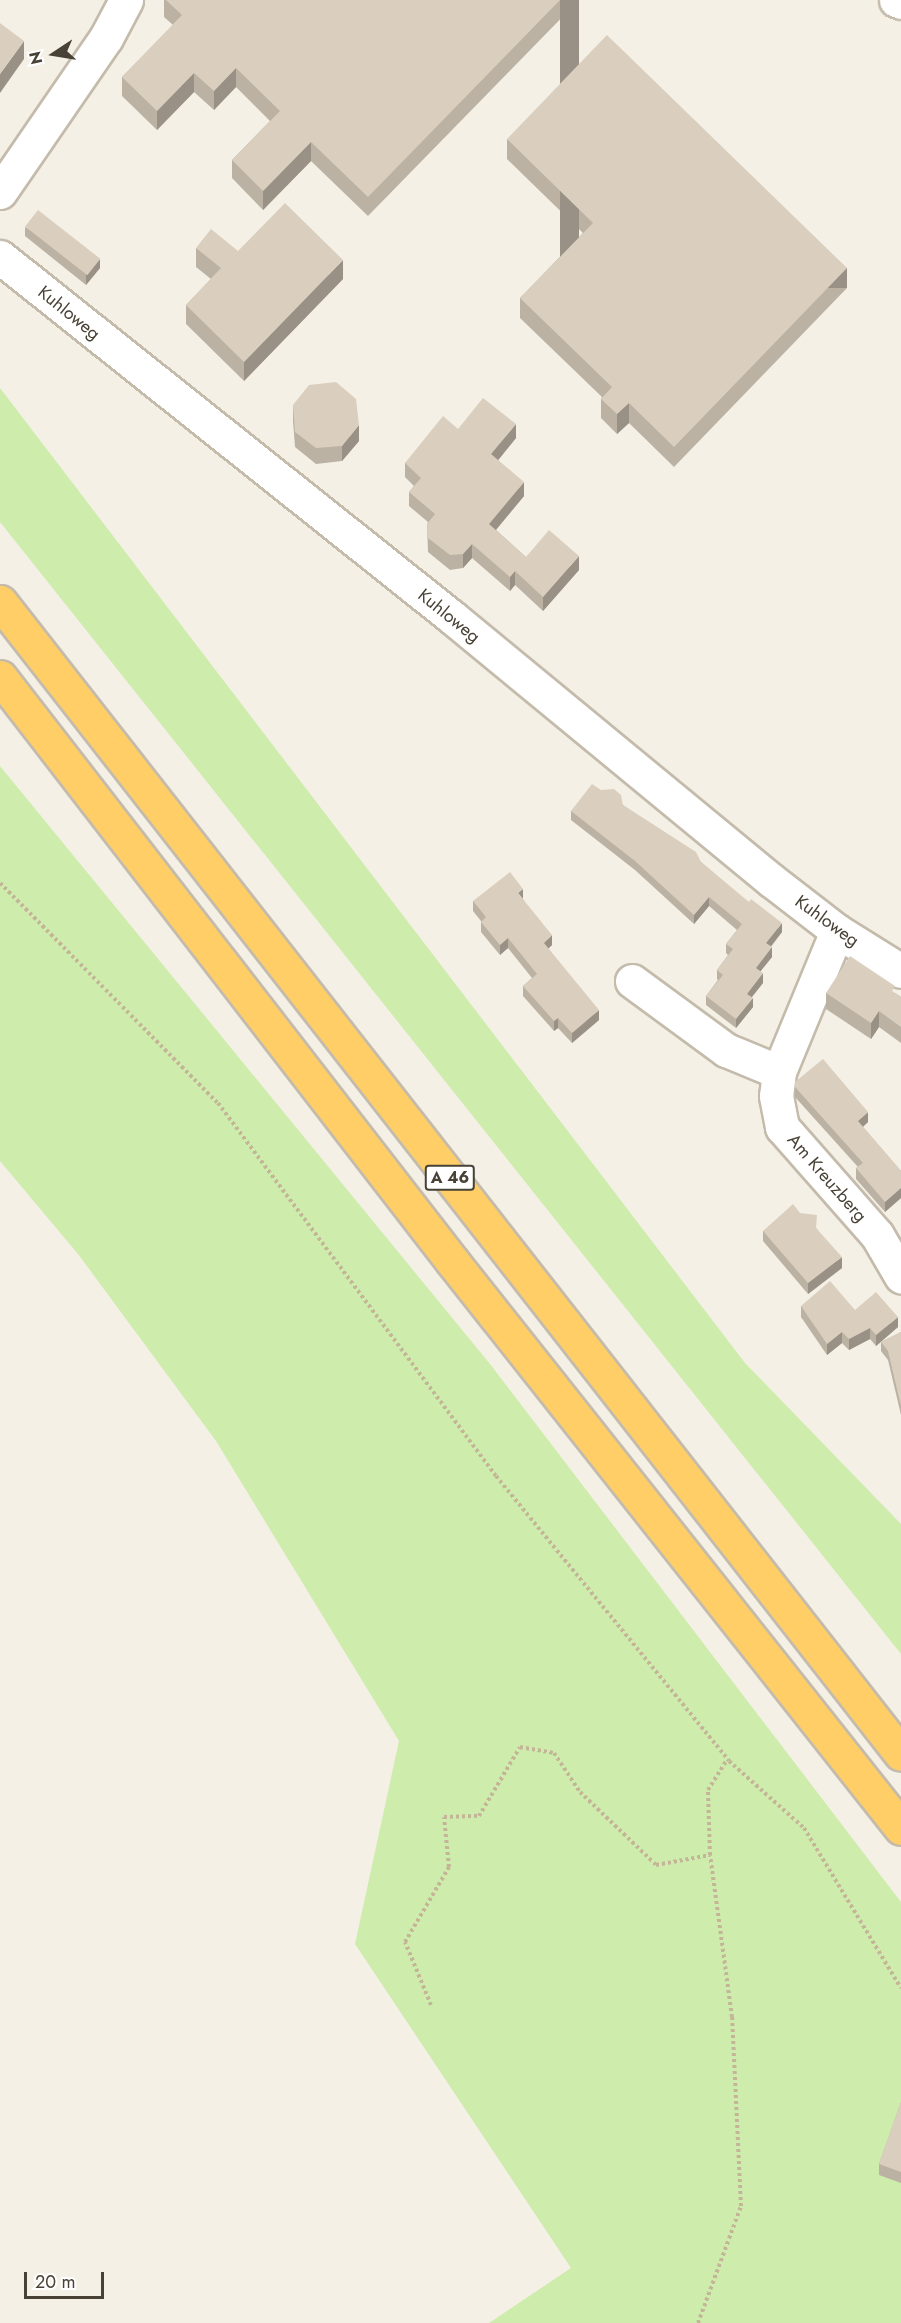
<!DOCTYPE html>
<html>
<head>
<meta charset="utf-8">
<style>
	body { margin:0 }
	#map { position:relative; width:901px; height:2323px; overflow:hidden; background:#f4f0e6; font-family:Jost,sans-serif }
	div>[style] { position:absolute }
	.green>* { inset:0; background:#ceecac }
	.path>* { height:4px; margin-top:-2px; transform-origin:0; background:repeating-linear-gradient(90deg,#c4b598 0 3px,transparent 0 6px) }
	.roads { filter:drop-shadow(2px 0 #c4bbab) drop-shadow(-2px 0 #c4bbab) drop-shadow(0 2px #c4bbab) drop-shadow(0 -2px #c4bbab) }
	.minor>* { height:33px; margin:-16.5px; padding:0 16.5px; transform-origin:16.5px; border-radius:16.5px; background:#fff }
	.highway>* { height:33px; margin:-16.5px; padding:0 16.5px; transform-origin:16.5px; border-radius:16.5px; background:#ffce67 }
	.wall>* { inset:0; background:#bbb2a3 }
	.shaded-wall>* { inset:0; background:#999185; transform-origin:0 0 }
	.building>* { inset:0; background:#dacfbe; transform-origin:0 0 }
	span { translate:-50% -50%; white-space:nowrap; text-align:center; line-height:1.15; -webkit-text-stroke:4.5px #fff; paint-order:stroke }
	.shield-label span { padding:2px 4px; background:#fff; border:2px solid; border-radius:4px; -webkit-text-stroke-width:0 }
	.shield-label { font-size:16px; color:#484135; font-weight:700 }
	.street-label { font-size:18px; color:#484135 }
	.north { position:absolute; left:24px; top:24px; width:60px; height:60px; -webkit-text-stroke:4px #fff; paint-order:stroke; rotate:258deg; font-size:16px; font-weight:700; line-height:24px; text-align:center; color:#484135 }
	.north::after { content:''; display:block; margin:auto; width:21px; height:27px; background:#484135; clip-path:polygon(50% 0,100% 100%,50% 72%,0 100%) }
	.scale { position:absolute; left:24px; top:2272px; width:80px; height:27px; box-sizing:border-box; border:3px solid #484135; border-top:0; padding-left:8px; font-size:18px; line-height:21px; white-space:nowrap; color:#484135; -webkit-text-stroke:4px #fff; paint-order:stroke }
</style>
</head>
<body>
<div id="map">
	<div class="green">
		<div style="clip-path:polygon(0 388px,745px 1363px,901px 1524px,901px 1654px,0 522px)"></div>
		<div style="clip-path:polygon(0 766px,490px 1364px,901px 1902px,901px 2323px,489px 2323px,571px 2268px,355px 1944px,399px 1741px,216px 1441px,78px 1254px,0 1161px)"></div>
	</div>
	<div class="path">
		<div style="left:0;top:883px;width:310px;rotate:45.3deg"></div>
		<div style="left:218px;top:1103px;width:465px;rotate:53.3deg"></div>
		<div style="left:496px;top:1476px;width:368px;rotate:50.7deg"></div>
		<div style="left:729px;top:1761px;width:101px;rotate:41.8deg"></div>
		<div style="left:804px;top:1828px;width:187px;rotate:58.8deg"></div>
		<div style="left:431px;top:2005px;width:68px;rotate:-112.4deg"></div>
		<div style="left:405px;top:1942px;width:87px;rotate:-59.6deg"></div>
		<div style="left:449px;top:1867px;width:50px;rotate:-95.7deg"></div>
		<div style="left:444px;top:1817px;width:35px;rotate:-2deg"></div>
		<div style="left:479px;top:1816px;width:80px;rotate:-59.3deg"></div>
		<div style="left:520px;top:1747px;width:35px;rotate:10deg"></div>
		<div style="left:554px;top:1753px;width:47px;rotate:56.3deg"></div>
		<div style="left:580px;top:1792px;width:105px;rotate:43.8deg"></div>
		<div style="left:656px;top:1865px;width:55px;rotate:-10.5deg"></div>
		<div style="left:698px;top:2323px;width:125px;rotate:-69.8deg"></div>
		<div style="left:741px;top:2206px;width:189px;rotate:-92.7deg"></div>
		<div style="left:732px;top:2017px;width:163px;rotate:-97.7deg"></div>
		<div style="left:710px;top:1855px;width:65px;rotate:-91.8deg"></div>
		<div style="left:708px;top:1790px;width:36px;rotate:-58deg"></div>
	</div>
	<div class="roads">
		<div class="minor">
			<div style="left:896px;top:0;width:5px;rotate:22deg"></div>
			<div style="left:0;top:192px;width:187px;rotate:-55.5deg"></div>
			<div style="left:106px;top:38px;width:43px;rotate:-62.2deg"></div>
			<div style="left:0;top:257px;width:579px;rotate:38.55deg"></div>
			<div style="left:453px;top:618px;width:412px;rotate:39.5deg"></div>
			<div style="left:771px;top:880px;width:83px;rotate:37.7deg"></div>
			<div style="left:837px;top:931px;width:75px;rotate:32deg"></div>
			<div style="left:837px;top:931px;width:152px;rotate:112.4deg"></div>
			<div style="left:779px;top:1072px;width:24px;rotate:97deg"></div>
			<div style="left:776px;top:1096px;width:32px;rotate:79deg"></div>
			<div style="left:782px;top:1127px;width:144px;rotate:48.7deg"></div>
			<div style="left:877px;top:1235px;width:48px;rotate:59.7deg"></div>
			<div style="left:632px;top:981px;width:117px;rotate:36.3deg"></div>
			<div style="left:726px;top:1050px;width:57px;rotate:22.5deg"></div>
		</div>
		<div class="highway">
			<div style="left:0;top:602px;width:1462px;rotate:51.97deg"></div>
			<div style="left:0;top:677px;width:738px;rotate:52.26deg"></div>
			<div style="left:452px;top:1261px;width:723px;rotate:51.62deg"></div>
		</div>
	</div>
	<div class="wall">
		<div style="clip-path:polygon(164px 0,579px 0,368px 216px,311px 161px,263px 210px,232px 178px,232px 160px,270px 121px,236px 87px,214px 110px,194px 92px,157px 130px,122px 96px,122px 77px,173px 25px,164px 17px)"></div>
		<div style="clip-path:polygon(507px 139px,847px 288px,674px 467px,629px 423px,617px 434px,601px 418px,601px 399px,602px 397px,520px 318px,520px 298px,583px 233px,507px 159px)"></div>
		<div style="clip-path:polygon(25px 227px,100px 268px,86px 285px,25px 236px)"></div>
		<div style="clip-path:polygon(196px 248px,238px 251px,343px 279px,244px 381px,186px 324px,186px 305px,211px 279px,196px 267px)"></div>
		<div style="clip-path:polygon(293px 405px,359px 441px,342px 461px,316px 464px,295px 447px,293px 421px)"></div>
		<div style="clip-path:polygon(458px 429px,516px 438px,498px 460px,524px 496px,496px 530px,526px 557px,579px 570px,543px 611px,515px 585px,510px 591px,472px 558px,463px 568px,450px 570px,428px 552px,427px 524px,428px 522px,409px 506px,409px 492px,414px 486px,405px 477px,405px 463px)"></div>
		<div style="clip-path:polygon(601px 790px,623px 805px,701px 862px,782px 932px,771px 947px,772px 957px,760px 971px,763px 983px,752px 997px,753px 1007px,736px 1028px,706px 1005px,706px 996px,718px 980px,717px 979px,717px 970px,728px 955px,726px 953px,726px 944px,737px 930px,709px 906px,694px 924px,635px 870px,571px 820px,571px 811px)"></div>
		<div style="clip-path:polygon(523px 899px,552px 945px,548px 948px,599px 1020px,572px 1043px,558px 1028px,554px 1031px,523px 996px,523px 986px,532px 978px,508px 948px,500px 955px,481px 932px,481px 921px,473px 911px,473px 901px)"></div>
		<div style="clip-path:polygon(826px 993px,895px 993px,901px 997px,901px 1043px,879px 1027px,871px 1039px,826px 1009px)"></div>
		<div style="clip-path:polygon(795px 1082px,868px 1122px,863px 1127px,901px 1171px,901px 1198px,885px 1212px,856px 1179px,856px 1168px,858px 1167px,795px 1097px)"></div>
		<div style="clip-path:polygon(800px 1213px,817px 1229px,842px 1268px,808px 1294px,763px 1241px,763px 1231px)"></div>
		<div style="clip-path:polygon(801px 1306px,855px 1310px,898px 1327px,876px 1346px,870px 1339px,849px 1350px,842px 1343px,827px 1355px,801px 1317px)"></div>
		<div style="clip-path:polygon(901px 1332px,901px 1415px,888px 1360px,881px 1351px,881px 1342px)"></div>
		<div style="clip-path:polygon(901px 2102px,901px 2183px,879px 2175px,879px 2164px)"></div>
	</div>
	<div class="shaded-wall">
		<div style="left:560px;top:0;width:19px;height:275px"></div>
		<div style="clip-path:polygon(24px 41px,24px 59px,0 93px,0 74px)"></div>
		<div style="clip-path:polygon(236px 68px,236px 87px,214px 110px,214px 91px)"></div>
		<div style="clip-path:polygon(194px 73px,194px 92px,157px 130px,157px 111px)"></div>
		<div style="clip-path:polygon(311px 142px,311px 161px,263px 210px,263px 191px)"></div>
		<div style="clip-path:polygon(100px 259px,100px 268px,86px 285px,86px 275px)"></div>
		<div style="clip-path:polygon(343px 260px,343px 279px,244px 381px,244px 362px)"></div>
		<div style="left:847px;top:268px;width:20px;height:249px;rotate:90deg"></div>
		<div style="clip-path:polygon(629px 403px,629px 423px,617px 434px,617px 414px)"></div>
		<div style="clip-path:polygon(516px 424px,516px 438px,491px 469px,491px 454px)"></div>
		<div style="clip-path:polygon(359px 425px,359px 441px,342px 461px,342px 446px)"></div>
		<div style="clip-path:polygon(524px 482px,524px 496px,489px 538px,489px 524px)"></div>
		<div style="clip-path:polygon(472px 544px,472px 558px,463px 568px,463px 554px)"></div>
		<div style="clip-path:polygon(579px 556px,579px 570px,543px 611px,543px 597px)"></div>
		<div style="clip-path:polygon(515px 571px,515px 585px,510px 591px,510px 577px)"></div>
		<div style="clip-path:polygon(523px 889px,523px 899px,518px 893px)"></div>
		<div style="clip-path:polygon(709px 897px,709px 906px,694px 924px,694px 915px)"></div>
		<div style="clip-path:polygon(782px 923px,782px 932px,766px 952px,766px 943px)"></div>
		<div style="clip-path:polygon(552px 935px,552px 945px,544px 953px,544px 943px)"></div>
		<div style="clip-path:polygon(508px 938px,508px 948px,500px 955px,500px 945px)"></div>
		<div style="clip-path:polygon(772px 947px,772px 957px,756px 977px,756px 968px)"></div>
		<div style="clip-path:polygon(763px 973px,763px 983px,747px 1003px,747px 994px)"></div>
		<div style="clip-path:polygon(753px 998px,753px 1007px,736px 1028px,736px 1019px)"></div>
		<div style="clip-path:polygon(599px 1010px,599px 1020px,572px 1043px,572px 1033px)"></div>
		<div style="clip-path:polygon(879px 1011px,879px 1027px,871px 1039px,871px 1023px)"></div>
		<div style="clip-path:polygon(558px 1018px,558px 1028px,554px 1031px,554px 1021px)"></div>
		<div style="clip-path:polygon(868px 1112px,868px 1122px,858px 1131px,858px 1121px)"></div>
		<div style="clip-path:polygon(901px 1188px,901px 1198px,885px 1212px,885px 1202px)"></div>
		<div style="clip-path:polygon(842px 1257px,842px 1268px,808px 1294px,808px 1283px)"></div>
		<div style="clip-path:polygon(898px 1317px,898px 1327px,876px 1346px,876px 1335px)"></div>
		<div style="clip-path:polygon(870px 1328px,870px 1339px,849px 1350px,849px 1339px)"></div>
		<div style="clip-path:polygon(842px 1332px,842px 1343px,827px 1355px,827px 1344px)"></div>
	</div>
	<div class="building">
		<div style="clip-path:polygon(166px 0,560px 0,368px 197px,311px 142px,263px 191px,232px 160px,280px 111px,236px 68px,214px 91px,194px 73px,157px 111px,122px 77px,182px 15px)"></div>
		<div style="clip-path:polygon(0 23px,24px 41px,0 74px)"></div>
		<div style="clip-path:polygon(607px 35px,847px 268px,674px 447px,629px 403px,617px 414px,601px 399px,612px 387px,520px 298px,593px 223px,507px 139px)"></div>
		<div style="clip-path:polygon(285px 203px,343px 260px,244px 362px,186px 305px,221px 268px,196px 248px,211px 229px,238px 251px)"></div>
		<div style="left:38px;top:210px;width:79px;height:21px;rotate:38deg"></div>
		<div style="clip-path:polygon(336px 382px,356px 399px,359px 425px,342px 446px,316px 448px,295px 432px,293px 405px,309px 385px)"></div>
		<div style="clip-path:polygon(483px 398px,516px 424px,491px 454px,524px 482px,489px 524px,526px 557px,549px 530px,579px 556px,543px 597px,515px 571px,510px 577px,472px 544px,463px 554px,450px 555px,428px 538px,427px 524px,435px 514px,409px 492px,421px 478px,405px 463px,443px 416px,458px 429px)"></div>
		<div style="clip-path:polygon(592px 784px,601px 790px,614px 789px,621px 795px,623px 805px,696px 852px,701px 862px,749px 902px,751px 899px,782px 923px,766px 943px,772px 947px,756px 968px,763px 973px,747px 994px,753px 998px,736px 1019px,706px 996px,723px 975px,717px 970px,733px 949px,726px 944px,742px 924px,709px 897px,694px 915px,635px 861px,571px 811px)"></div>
		<div style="clip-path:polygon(510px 872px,523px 889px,518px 893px,552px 935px,544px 943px,599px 1010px,572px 1033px,558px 1018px,554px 1021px,523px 986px,537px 974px,508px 938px,500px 945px,481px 922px,486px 917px,473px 901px)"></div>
		<div style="clip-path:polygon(850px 956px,895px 986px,892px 991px,901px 997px,901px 1027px,879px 1011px,871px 1023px,826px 993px)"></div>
		<div style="clip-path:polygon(823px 1059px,868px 1112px,858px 1121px,901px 1171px,901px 1188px,885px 1202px,856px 1168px,863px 1163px,795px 1087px,795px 1082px)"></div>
		<div style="clip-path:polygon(793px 1204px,800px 1213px,817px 1215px,816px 1228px,842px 1257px,808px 1283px,763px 1231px)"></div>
		<div style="clip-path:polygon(830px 1281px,855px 1310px,876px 1292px,898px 1317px,876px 1335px,870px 1328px,849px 1339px,842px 1332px,827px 1344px,801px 1306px)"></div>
		<div style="clip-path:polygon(901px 1332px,901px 1406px,888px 1351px,881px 1342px)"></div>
		<div style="clip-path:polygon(901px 2102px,901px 2172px,879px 2164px)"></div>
	</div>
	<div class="shield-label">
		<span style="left:450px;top:1178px">A 46</span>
	</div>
	<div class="street-label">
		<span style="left:69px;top:313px;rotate:39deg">Kuhloweg</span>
		<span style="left:449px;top:616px;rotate:39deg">Kuhloweg</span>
		<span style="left:827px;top:921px;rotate:36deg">Kuhloweg</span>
		<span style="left:827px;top:1178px;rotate:49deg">Am Kreuzberg</span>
	</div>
	<div class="north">N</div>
	<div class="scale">20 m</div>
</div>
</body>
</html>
